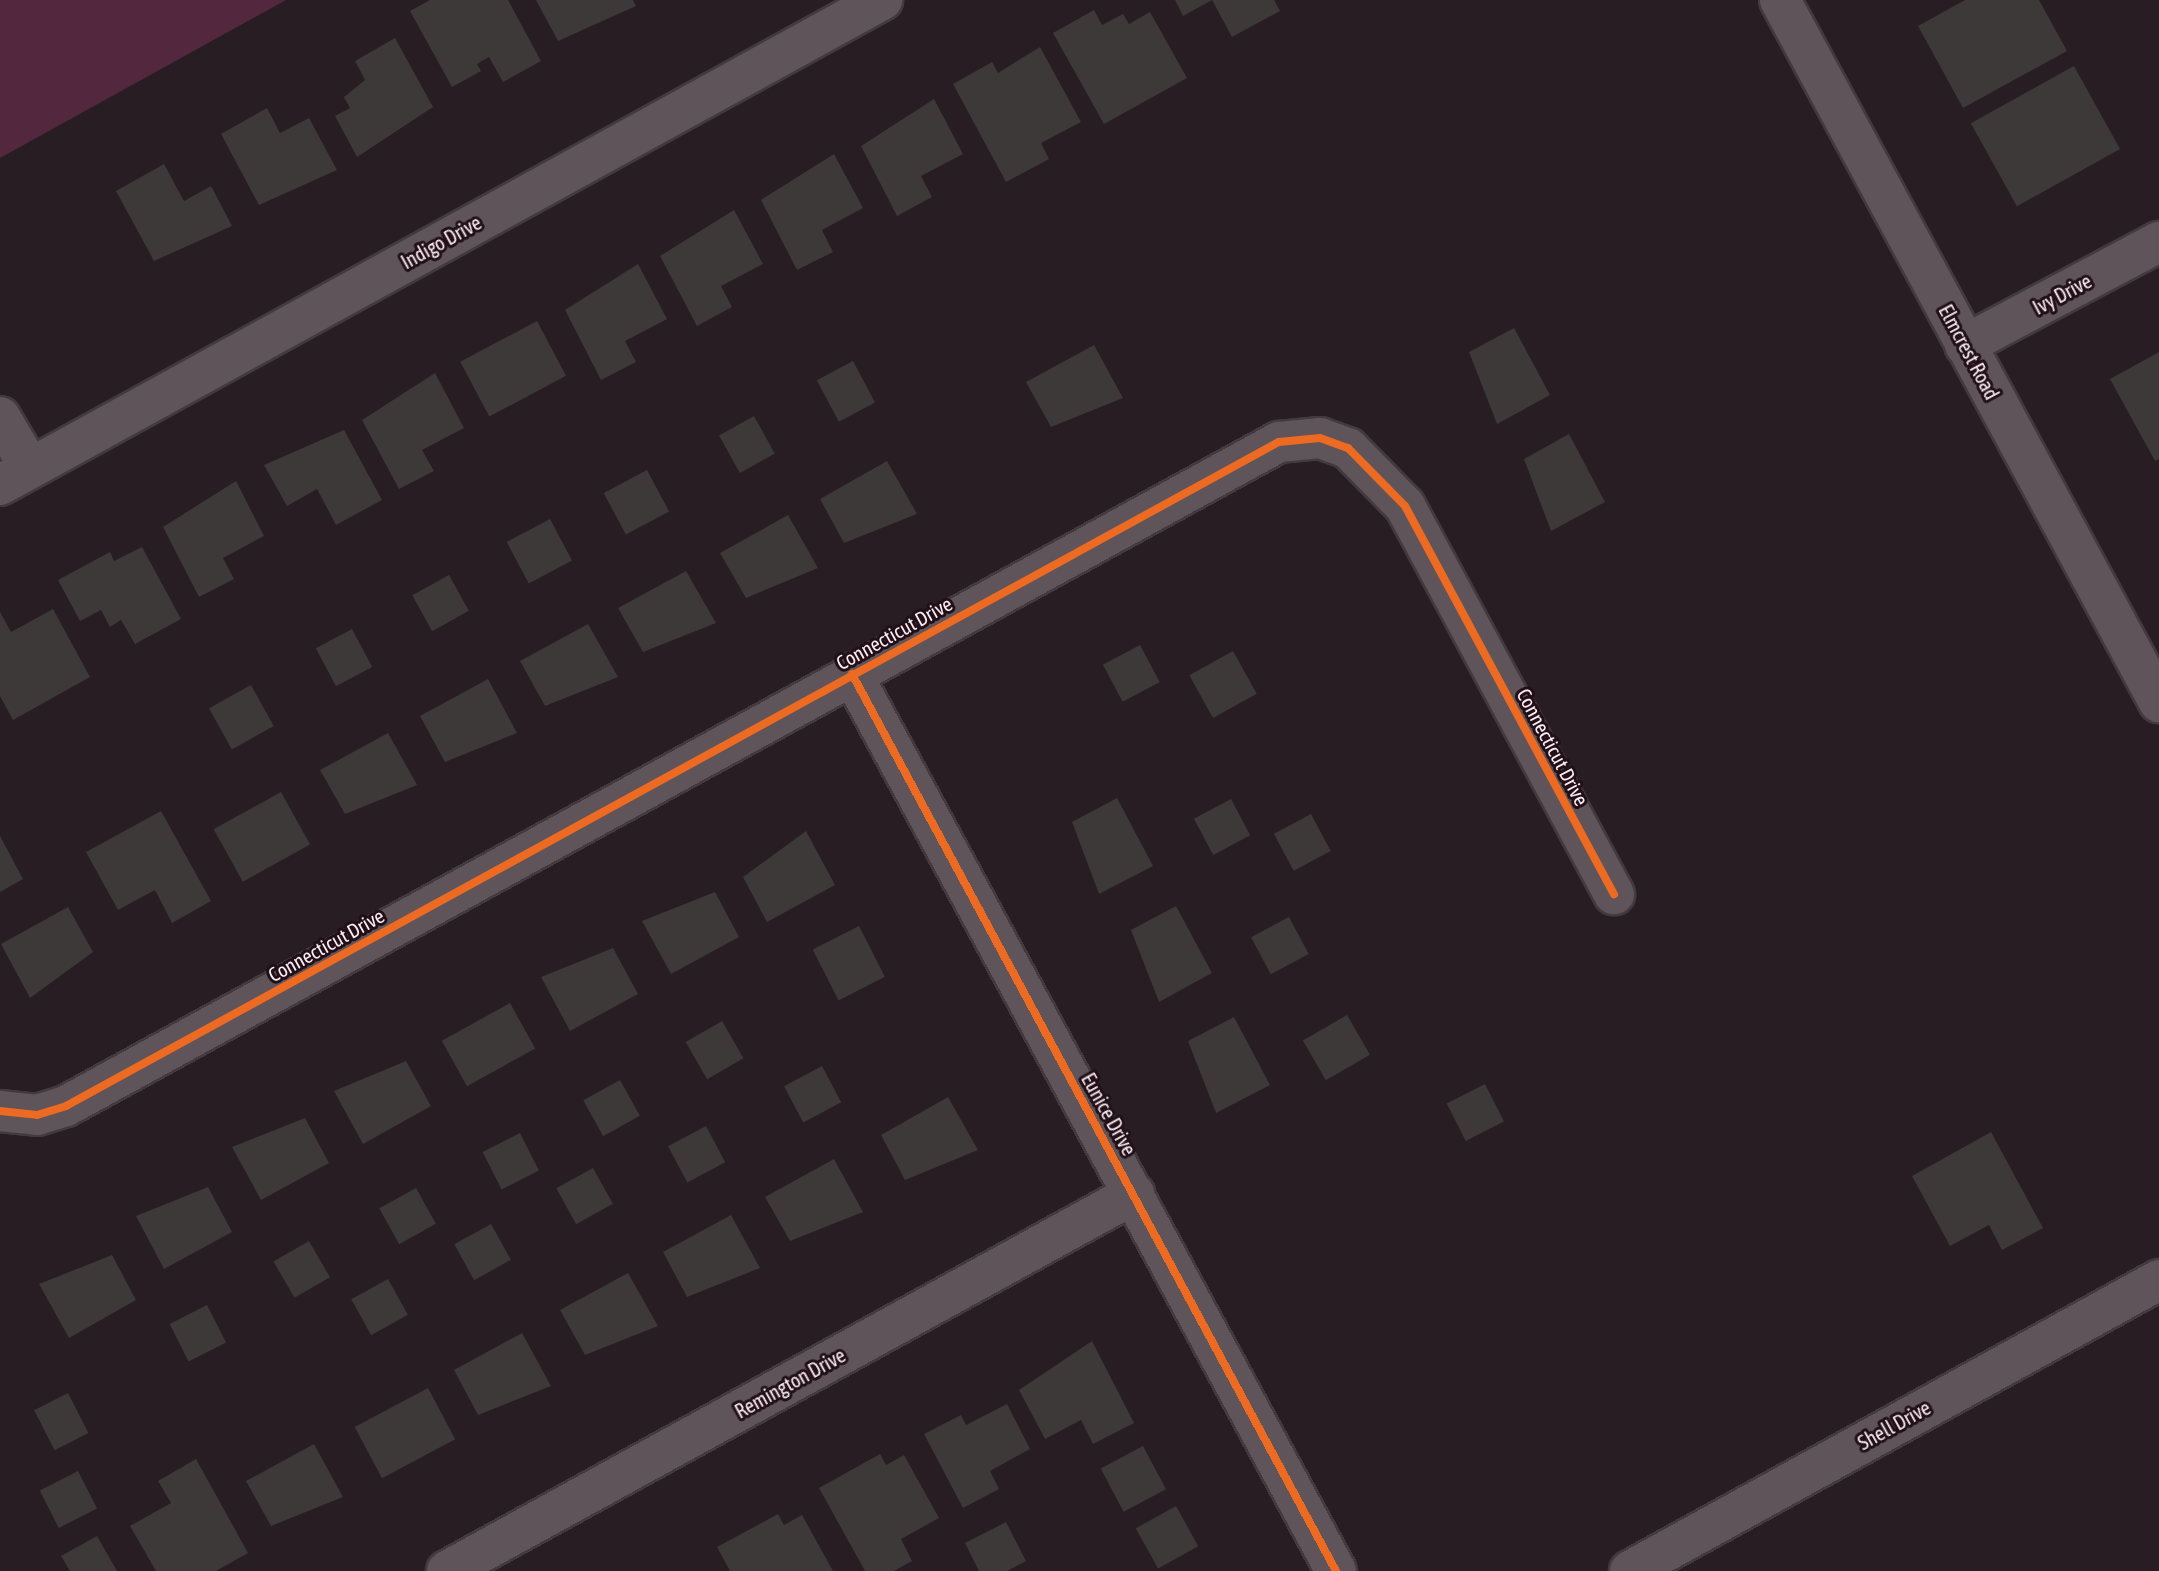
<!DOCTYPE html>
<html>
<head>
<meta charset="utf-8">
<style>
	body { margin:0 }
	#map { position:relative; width:2159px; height:1571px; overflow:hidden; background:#271d22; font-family:"Asap Condensed",sans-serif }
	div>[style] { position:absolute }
	.green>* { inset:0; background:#53283e }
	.building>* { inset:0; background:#3c3938; transform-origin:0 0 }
	.roads { filter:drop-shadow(2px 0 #423a3d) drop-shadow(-2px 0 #423a3d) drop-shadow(0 2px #423a3d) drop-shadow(0 -2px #423a3d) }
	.minor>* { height:40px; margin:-20px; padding:0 20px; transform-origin:20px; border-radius:20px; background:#5e5459 }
	.cycleway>* { height:8px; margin:-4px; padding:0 4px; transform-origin:4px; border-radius:4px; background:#ed6a23 }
	span { translate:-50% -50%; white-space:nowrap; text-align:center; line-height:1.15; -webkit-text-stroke:6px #211018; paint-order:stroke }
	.street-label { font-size:20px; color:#fceef4 }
</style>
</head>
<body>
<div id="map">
	<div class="green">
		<div style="clip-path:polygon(0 0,286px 0,0 158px)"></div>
	</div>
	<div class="building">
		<div style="clip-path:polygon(430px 0,508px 0,541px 61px,503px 82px,489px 57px,477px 64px,481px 71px,452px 87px,410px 11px)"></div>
		<div style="clip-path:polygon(536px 0,633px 0,636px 6px,558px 41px)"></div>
		<div style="clip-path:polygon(1175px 0,1274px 0,1280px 11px,1232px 37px,1212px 0,1183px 16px)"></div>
		<div style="clip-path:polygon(1965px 0,2039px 0,2067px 51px,1963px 108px,1918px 26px)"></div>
		<div style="clip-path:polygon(1094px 10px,1102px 25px,1123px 14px,1129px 24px,1150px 12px,1187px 78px,1104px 124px,1053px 33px)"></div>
		<div style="clip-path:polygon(395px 38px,433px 107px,357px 157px,335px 116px,350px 108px,344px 97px,365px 80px,355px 61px)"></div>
		<div style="clip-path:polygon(1040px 47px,1081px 122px,1041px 143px,1049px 159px,1006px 182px,953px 84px,992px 62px,998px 73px)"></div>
		<div style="left:2074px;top:66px;width:95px;height:118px;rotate:61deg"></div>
		<div style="clip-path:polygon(934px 99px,963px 154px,921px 176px,932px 197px,897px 216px,861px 146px)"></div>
		<div style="clip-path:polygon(267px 108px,280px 133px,309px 118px,337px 170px,259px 205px,221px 134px)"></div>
		<div style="clip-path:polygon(834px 154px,863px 208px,822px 230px,833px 252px,797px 270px,761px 200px)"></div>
		<div style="clip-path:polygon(164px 164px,184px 201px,211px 186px,232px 226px,154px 261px,116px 191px)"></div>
		<div style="clip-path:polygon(734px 210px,763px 264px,721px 286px,732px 307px,697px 326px,660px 256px)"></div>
		<div style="clip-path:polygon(638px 264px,667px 319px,625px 341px,636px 362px,601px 380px,565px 310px)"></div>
		<div style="left:537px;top:321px;width:62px;height:87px;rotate:62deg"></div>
		<div style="clip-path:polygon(1514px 328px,1550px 395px,1497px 424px,1469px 352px)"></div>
		<div style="clip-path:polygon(1094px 345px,1123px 398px,1051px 427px,1026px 382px)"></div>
		<div style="clip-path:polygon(2159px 352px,2159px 459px,2155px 461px,2110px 379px)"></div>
		<div style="left:853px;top:361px;width:47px;height:41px;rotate:62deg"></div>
		<div style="clip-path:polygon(435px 373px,464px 428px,422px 450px,434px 471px,399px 489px,362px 420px)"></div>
		<div style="left:754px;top:416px;width:43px;height:40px;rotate:61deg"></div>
		<div style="clip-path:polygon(344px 430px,382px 500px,336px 525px,317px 489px,287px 506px,264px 465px)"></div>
		<div style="clip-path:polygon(1569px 434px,1605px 502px,1551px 531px,1524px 459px)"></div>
		<div style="clip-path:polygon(887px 461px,917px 514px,844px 543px,820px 499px)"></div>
		<div style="left:647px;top:470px;width:47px;height:49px;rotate:62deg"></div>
		<div style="clip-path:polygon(236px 481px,264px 536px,223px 558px,234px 579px,199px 597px,163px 527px)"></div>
		<div style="clip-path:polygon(788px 515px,818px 568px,746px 598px,720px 553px)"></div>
		<div style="left:550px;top:519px;width:47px;height:49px;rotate:62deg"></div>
		<div style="clip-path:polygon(142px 547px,181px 619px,135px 644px,121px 620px,110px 627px,101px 610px,80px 621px,58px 580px,110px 552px,114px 561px)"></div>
		<div style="clip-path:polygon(686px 571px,716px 623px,643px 652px,618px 608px)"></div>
		<div style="left:449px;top:575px;width:41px;height:42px;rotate:61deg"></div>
		<div style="clip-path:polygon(53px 609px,90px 677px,13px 720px,0 696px,0 612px,11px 632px)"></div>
		<div style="clip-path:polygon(588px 624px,618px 677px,545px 706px,520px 661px)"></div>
		<div style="left:352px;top:629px;width:43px;height:41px;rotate:62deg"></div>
		<div style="left:1140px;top:645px;width:42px;height:42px;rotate:62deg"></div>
		<div style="left:1233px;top:651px;width:49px;height:50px;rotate:61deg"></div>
		<div style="clip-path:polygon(488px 679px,517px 733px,445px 762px,420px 716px)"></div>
		<div style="left:251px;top:685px;width:47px;height:48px;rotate:61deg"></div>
		<div style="clip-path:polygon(388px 733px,417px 785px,345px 814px,320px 770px)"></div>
		<div style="left:281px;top:792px;width:60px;height:77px;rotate:61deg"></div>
		<div style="clip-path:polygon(1117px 798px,1153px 866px,1099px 894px,1072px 822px)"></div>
		<div style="left:1231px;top:799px;width:41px;height:42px;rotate:62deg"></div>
		<div style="clip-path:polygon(161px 811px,211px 901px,172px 923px,155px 890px,118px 910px,86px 852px)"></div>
		<div style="left:1311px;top:814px;width:42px;height:42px;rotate:62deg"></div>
		<div style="clip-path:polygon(806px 831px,835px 885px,767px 922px,743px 877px)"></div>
		<div style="clip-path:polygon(0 836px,23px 879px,0 892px)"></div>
		<div style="clip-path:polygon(715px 892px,739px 937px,671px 974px,642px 921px)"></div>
		<div style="clip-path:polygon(1176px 906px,1212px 973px,1159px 1002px,1131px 930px)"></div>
		<div style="clip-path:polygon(68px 907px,93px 952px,30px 998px,1px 944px)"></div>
		<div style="left:1289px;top:917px;width:42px;height:43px;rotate:62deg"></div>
		<div style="left:859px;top:926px;width:57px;height:52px;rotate:63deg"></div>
		<div style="clip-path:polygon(613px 948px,638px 994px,570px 1031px,541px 977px)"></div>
		<div style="left:510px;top:1003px;width:52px;height:78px;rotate:61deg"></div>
		<div style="left:1347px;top:1015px;width:46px;height:51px;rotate:60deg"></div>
		<div style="clip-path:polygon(1234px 1017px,1270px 1085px,1216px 1113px,1188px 1041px)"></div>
		<div style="left:722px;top:1021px;width:43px;height:42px;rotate:60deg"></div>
		<div style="clip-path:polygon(406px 1061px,431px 1106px,363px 1144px,334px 1091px)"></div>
		<div style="left:822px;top:1066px;width:41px;height:43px;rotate:62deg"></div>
		<div style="left:620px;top:1080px;width:41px;height:42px;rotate:61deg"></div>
		<div style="left:1485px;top:1084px;width:42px;height:43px;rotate:63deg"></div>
		<div style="clip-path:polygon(948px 1097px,978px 1150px,905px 1180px,881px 1135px)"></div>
		<div style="clip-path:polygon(305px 1118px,329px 1163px,261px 1200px,232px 1147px)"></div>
		<div style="left:706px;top:1126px;width:41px;height:43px;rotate:62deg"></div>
		<div style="clip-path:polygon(1991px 1132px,2043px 1228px,2002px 1250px,1989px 1225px,1950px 1246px,1912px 1176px)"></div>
		<div style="left:520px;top:1133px;width:42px;height:42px;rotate:63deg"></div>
		<div style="clip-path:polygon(834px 1159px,863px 1212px,790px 1241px,765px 1197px)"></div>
		<div style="left:593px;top:1168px;width:41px;height:42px;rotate:61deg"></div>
		<div style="clip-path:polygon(208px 1187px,232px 1232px,164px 1269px,136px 1216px)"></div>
		<div style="left:416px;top:1188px;width:41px;height:42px;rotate:61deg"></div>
		<div style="clip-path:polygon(731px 1215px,760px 1268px,687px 1297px,663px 1252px)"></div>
		<div style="left:491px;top:1224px;width:41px;height:42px;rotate:61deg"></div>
		<div style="left:309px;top:1241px;width:42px;height:41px;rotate:60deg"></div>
		<div style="clip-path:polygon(112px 1255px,136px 1300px,69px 1338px,39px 1284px)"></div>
		<div style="clip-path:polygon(628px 1273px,658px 1326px,585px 1355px,560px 1310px)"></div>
		<div style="left:388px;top:1279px;width:41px;height:42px;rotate:61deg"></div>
		<div style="left:207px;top:1305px;width:42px;height:42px;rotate:63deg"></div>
		<div style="clip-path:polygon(522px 1333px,551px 1386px,478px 1415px,454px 1370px)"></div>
		<div style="clip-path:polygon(1092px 1341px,1134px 1423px,1093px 1444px,1081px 1420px,1045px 1439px,1019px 1390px)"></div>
		<div style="left:428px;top:1388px;width:58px;height:83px;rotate:62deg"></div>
		<div style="left:68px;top:1393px;width:45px;height:38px;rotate:63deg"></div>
		<div style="clip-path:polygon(1007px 1404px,1030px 1449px,990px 1471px,999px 1489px,963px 1508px,924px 1434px,961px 1415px,966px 1425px)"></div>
		<div style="clip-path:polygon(314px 1444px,343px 1497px,271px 1526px,246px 1481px)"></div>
		<div style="left:1143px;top:1446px;width:49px;height:48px;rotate:62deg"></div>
		<div style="clip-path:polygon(880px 1454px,886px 1465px,904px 1455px,939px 1518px,901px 1539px,912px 1561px,894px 1571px,865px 1571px,819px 1488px)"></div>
		<div style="clip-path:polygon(196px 1459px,248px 1553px,216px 1571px,156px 1571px,130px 1526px,171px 1503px,158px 1481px)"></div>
		<div style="left:78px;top:1471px;width:42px;height:43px;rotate:63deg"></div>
		<div style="left:1176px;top:1506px;width:46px;height:46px;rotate:61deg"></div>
		<div style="clip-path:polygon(778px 1514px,784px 1525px,802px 1515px,833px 1571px,730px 1571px,717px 1547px)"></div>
		<div style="clip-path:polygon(1006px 1522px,1026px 1561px,1007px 1571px,979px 1571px,965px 1543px)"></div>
		<div style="clip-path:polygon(97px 1536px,117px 1571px,70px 1571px,61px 1556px)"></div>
	</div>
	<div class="roads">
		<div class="minor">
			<div style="left:1780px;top:0;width:798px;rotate:61.64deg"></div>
			<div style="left:1965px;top:345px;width:220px;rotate:-28deg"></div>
			<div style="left:0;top:417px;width:59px;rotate:59.5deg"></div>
			<div style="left:0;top:485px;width:1007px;rotate:-28.81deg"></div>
			<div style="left:852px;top:674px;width:1019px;rotate:61.65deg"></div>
			<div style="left:0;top:1111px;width:37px;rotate:6deg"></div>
			<div style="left:37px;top:1115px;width:30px;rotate:-17deg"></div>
			<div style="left:66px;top:1106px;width:1383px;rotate:-28.7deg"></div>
			<div style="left:1279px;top:442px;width:41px;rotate:-5.6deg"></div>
			<div style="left:1320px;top:438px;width:30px;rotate:20deg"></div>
			<div style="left:1348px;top:448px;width:81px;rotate:45.5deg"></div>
			<div style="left:1405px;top:506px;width:441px;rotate:61.7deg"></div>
			<div style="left:447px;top:1571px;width:784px;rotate:-28.76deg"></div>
			<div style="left:1630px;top:1571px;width:604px;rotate:-28.81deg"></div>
		</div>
	</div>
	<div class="cycleway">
		<div style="left:852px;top:674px;width:1019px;rotate:61.65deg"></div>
		<div style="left:0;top:1111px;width:37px;rotate:6deg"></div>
		<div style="left:37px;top:1115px;width:30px;rotate:-17deg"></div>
		<div style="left:66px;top:1106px;width:1383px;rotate:-28.7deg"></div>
		<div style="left:1279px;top:442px;width:41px;rotate:-5.6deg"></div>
		<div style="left:1320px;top:438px;width:30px;rotate:20deg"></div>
		<div style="left:1348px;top:448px;width:81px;rotate:45.5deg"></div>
		<div style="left:1405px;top:506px;width:441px;rotate:61.7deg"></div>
	</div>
	<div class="street-label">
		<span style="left:441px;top:242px;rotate:-29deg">Indigo Drive</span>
		<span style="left:2062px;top:294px;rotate:-28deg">Ivy Drive</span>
		<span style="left:1969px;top:352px;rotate:62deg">Elmcrest Road</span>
		<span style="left:894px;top:633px;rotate:-29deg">Connecticut Drive</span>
		<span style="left:1553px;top:747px;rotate:62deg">Connecticut Drive</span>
		<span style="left:326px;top:945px;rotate:-29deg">Connecticut Drive</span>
		<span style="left:1109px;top:1114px;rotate:61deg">Eunice Drive</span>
		<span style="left:790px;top:1383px;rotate:-29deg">Remington Drive</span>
		<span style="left:1894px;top:1425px;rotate:-29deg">Shell Drive</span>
	</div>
</div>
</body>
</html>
